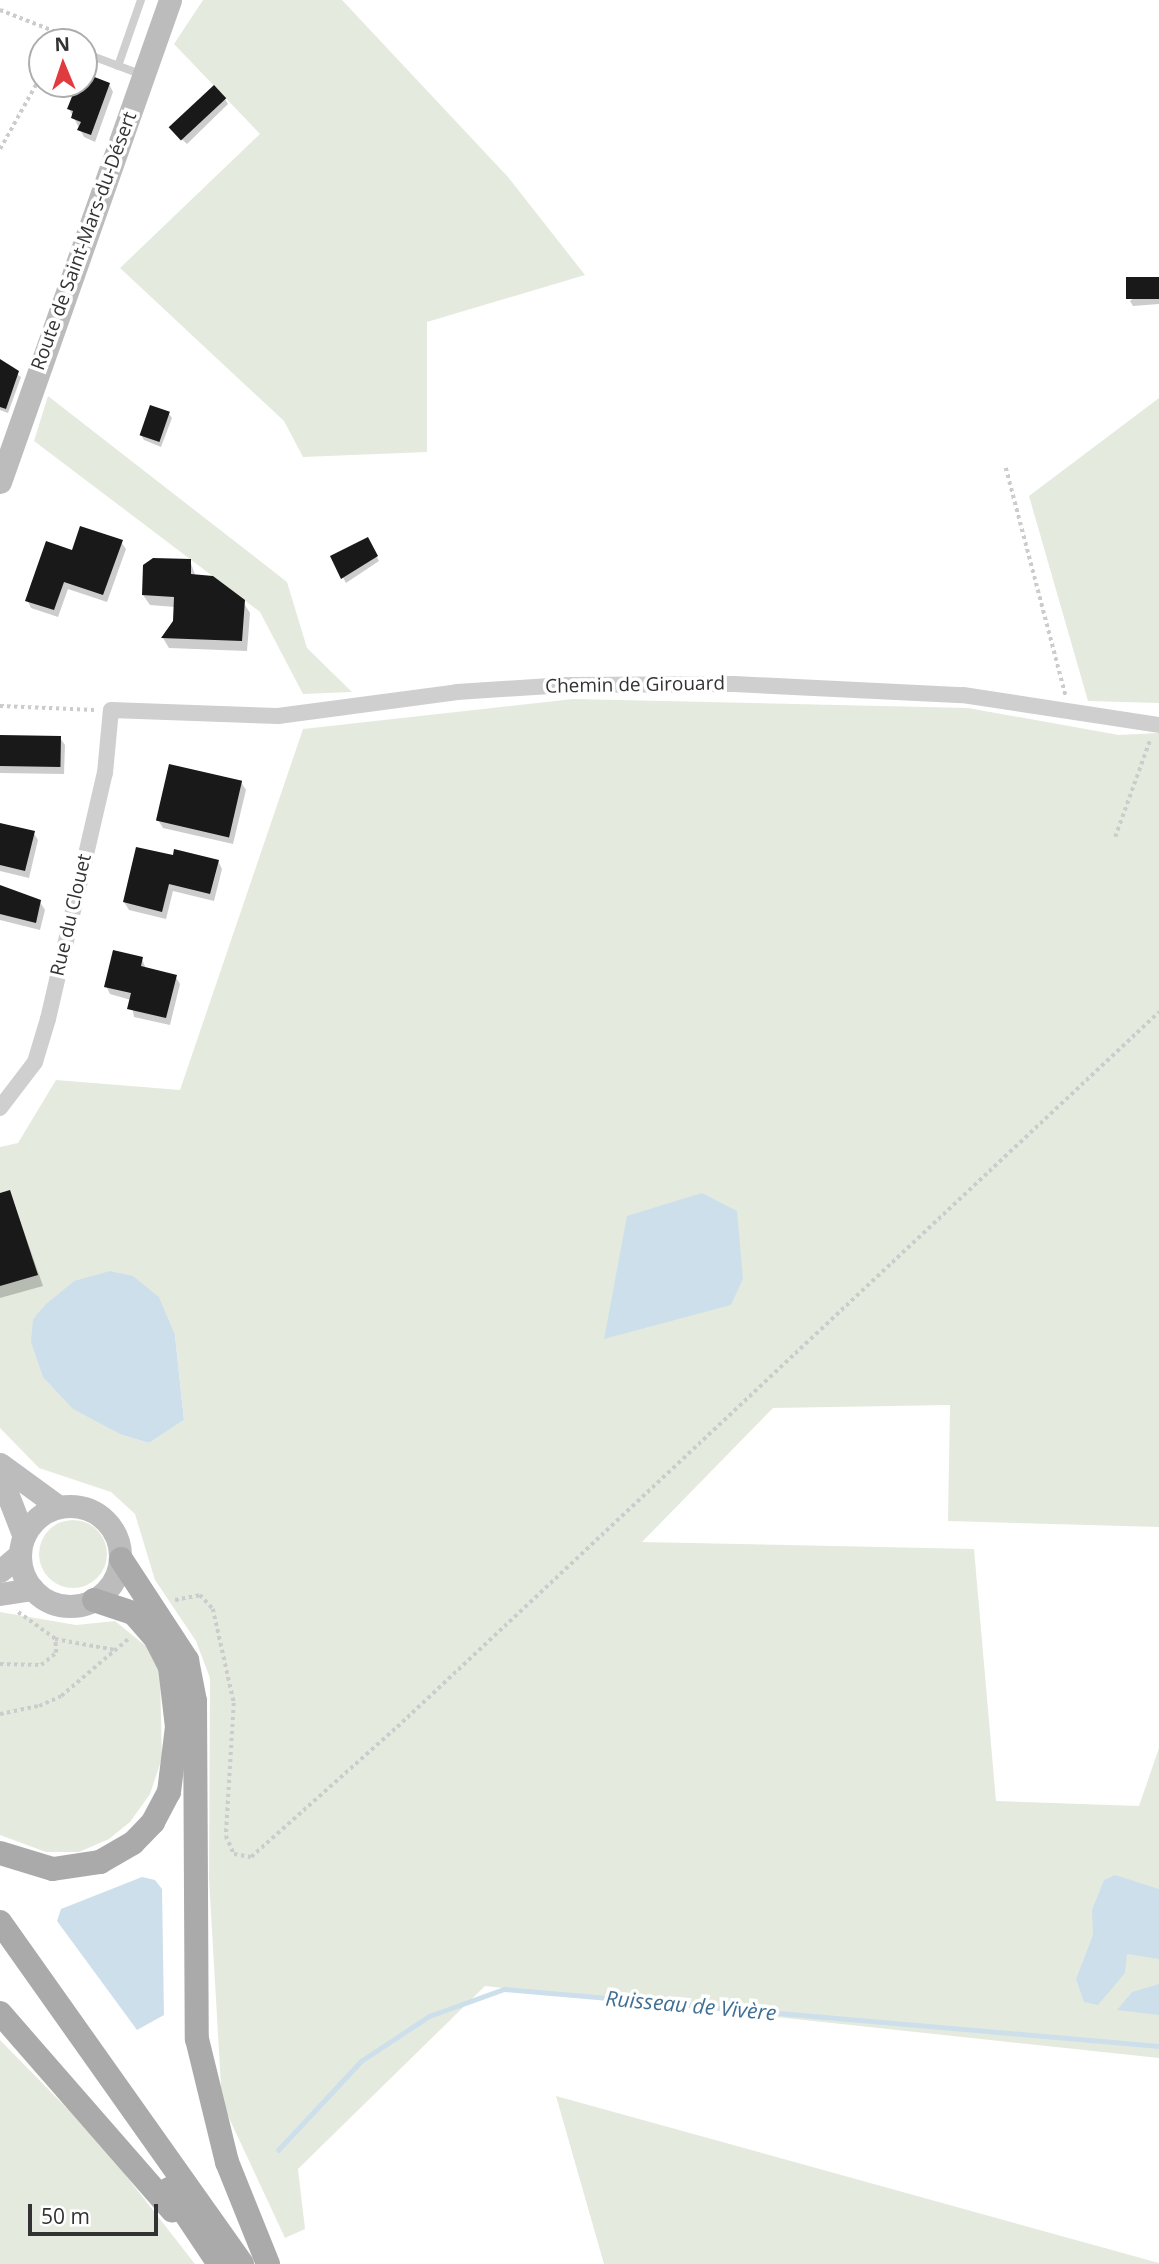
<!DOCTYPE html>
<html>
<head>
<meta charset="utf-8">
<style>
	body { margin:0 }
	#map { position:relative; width:1159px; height:2264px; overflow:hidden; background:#fff; font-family:"Open Sans",sans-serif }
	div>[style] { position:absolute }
	.green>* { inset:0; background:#e4ebde }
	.round { border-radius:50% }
	.water>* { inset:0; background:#cedfec }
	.shadow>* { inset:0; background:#0003 }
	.stream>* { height:5px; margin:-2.5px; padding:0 2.5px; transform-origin:2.5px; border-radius:2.5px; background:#cedfec }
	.building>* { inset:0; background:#191919; transform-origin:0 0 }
	.path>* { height:3.5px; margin-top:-1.75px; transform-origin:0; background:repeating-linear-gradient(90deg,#ccc 0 3.5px,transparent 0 7px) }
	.service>* { height:8px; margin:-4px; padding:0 4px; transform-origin:4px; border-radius:4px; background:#cfcfcf }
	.minor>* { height:16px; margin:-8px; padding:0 8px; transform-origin:8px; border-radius:8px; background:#cfcfcf }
	.secondary>* { height:23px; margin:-11.5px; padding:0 11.5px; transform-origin:11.5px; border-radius:11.5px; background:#bcbcbc }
	.secondary>.ring { margin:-11.5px; padding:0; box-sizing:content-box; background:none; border:23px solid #bcbcbc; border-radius:50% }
	.primary>* { height:24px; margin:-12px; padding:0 12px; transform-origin:12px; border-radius:12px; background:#aaa }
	span { translate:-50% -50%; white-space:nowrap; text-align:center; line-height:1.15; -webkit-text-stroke:7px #fff; paint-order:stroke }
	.street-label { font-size:19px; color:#323232 }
	.water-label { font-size:21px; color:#416f93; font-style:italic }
	.north { position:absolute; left:28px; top:28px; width:70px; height:70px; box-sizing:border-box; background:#fff; border:2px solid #adadad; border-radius:50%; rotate:358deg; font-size:19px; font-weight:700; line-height:28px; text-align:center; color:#323232 }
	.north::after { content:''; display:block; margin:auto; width:24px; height:32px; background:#e03c40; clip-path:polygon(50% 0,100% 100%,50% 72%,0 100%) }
	.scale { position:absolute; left:28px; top:2204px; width:130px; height:32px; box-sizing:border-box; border:4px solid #323232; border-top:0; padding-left:9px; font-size:21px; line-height:24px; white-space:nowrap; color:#323232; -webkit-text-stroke:5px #fff; paint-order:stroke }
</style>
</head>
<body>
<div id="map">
	<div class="green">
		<div style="clip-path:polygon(203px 0,342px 0,508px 177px,585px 275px,427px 322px,427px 452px,303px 457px,284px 421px,120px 268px,260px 134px,174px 44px)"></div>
		<div style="clip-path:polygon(48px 396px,287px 582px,307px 648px,352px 692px,303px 694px,260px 612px,34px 441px)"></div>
		<div style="clip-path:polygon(1159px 398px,1159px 703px,1088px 701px,1029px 496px)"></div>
		<div style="clip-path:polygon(evenodd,573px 699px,968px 708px,1119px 735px,1159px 733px,1159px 1527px,948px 1521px,950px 1405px,773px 1408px,642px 1542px,974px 1549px,996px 1801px,1139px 1806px,1159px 1748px,1159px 2058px,485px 1986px,298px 2169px,305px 2229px,285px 2238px,222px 2103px,209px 1879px,210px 1678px,196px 1641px,155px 1580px,135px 1514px,111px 1492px,39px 1468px,0 1428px,0 1147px,18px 1143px,56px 1080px,180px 1090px,303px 729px,573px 699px,74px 1281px,175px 1335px,184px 1420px,149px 1443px,122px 1435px,33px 1319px,74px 1281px)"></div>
		<div class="round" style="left:39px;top:1520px;width:68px;height:68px"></div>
		<div style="clip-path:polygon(0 1612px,76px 1625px,115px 1621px,147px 1647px,160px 1674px,162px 1758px,150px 1794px,130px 1822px,109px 1839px,79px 1852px,46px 1852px,0 1835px)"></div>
		<div style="clip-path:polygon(0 2040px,99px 2141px,195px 2264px,0 2264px)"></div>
		<div style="clip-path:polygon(556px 2096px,1159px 2263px,1159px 2264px,604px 2264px)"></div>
	</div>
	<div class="water">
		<div style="clip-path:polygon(702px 1193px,737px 1211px,743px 1279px,731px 1305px,604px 1339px,627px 1216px)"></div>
		<div style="clip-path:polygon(110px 1271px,133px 1276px,159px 1297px,175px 1335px,184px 1420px,149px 1443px,122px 1435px,73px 1409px,43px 1377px,31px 1342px,33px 1319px,45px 1305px,74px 1281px)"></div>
		<div style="clip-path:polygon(1115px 1875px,1159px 1889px,1159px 1959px,1127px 1954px,1125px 1973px,1098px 2005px,1084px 2002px,1076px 1979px,1093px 1935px,1092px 1910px,1104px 1880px)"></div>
		<div style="clip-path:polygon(142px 1877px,155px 1880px,162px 1889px,164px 2015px,137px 2030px,57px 1921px,61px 1909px)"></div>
		<div style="clip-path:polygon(1159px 1984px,1159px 2015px,1117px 2010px,1132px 1992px)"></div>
	</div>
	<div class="shadow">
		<div style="clip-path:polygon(84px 75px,109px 84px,113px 92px,95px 142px,84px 137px,69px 109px,79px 84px,84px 84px)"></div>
		<div style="clip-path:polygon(225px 99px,228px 104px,187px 144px,175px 133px)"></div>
		<div style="clip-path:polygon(1159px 278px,1159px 304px,1133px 306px,1130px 301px)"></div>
		<div style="clip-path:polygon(0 362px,21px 377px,8px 413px,0 410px)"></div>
		<div style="clip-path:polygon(169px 414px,172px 418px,161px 447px,144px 440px,141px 435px)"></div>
		<div style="clip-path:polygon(367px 539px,379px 561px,346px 583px,332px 557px)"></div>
		<div style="clip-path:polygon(121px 542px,126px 549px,107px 602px,68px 589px,58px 617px,31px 608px,27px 600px,73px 552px)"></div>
		<div style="clip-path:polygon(190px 561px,196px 577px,243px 602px,250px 613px,247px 651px,169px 648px,163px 638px,175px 621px,175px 607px,150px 605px,143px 595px)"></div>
		<div style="clip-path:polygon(0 737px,60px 738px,65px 745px,64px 774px,0 773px)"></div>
		<div style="clip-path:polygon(241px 782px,246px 790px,233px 844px,163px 828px,158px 820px)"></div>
		<div style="clip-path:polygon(0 825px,33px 832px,38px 840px,29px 878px,0 871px)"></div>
		<div style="clip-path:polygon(174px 858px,218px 861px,222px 869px,214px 901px,173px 891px,166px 919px,129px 910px,124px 902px)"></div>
		<div style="clip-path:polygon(0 887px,40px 902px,45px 910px,40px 930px,0 920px)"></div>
		<div style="clip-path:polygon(142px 959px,146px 969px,175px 976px,180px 984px,170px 1025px,134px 1017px,131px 1000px,110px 994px,106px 986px)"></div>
		<div style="clip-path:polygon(10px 1192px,43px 1286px,0 1298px,0 1195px)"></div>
	</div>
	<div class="stream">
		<div style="left:278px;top:2150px;width:122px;rotate:-47deg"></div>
		<div style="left:361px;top:2061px;width:82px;rotate:-33.5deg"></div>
		<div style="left:429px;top:2016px;width:80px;rotate:-19.8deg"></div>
		<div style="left:504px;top:1989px;width:657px;rotate:4.97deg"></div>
	</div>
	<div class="building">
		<div style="clip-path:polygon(84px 73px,110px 83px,91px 135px,77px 130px,81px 122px,71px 118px,73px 111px,67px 109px,77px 84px,84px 84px)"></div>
		<div style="left:214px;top:85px;width:18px;height:62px;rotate:47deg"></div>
		<div style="left:1159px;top:277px;width:22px;height:33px;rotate:90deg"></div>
		<div style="clip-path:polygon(0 359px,19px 371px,6px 409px,0 407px)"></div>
		<div style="left:150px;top:405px;width:21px;height:32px;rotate:19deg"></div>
		<div style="clip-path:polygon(80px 526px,123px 540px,103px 595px,64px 582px,54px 610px,25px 601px,46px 541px,72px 550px)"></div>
		<div style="clip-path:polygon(368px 537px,378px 556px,341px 579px,330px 556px)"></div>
		<div style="clip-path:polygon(153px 558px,191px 559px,191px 574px,213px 576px,245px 600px,242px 641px,161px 638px,173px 621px,174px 597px,142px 595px,143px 565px)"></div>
		<div style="left:0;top:735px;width:61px;height:31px;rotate:1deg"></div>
		<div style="left:169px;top:764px;width:75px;height:58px;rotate:13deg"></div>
		<div style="clip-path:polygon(0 823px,35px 831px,25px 871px,0 865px)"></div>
		<div style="clip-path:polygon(136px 847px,173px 855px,174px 849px,219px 860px,210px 894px,169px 884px,162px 912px,123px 902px)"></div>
		<div style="clip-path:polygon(0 885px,41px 900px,36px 923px,0 914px)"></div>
		<div style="clip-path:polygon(113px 950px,143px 957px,141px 966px,177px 975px,166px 1018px,127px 1009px,131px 993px,104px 987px)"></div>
		<div style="clip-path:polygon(10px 1190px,38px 1275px,0 1286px,0 1193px)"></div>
	</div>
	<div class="path">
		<div style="left:0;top:10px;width:69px;rotate:21.3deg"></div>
		<div style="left:64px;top:35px;width:9px;rotate:49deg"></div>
		<div style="left:0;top:149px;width:86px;rotate:-60.8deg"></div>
		<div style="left:1006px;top:468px;width:237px;rotate:75.3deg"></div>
		<div style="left:0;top:706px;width:95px;rotate:2.4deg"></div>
		<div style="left:1115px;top:837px;width:103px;rotate:-70.2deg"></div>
		<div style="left:175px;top:1600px;width:25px;rotate:-11deg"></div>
		<div style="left:200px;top:1595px;width:19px;rotate:47deg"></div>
		<div style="left:213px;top:1609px;width:96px;rotate:77.4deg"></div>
		<div style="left:234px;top:1703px;width:133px;rotate:93.4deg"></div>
		<div style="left:226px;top:1836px;width:20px;rotate:66deg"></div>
		<div style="left:234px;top:1854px;width:17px;rotate:10deg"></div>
		<div style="left:251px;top:1857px;width:195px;rotate:-41.7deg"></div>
		<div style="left:397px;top:1727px;width:1045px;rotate:-43.18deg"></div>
		<div style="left:55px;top:1639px;width:61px;rotate:10.4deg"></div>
		<div style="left:0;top:1664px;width:41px;rotate:1.4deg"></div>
		<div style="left:41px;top:1665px;width:19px;rotate:-39deg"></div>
		<div style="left:56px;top:1653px;width:14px;rotate:-94deg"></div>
		<div style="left:55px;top:1639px;width:48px;rotate:-144.3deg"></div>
		<div style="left:0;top:1714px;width:40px;rotate:-12deg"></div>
		<div style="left:39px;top:1706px;width:24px;rotate:-24deg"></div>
		<div style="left:61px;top:1696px;width:88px;rotate:-40.4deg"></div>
	</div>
	<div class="service">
		<div style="left:84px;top:53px;width:60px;rotate:20.6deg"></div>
		<div style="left:118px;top:66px;width:70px;rotate:-70.8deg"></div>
	</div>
	<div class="minor">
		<div style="left:0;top:1108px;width:58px;rotate:-52.7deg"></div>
		<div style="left:35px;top:1062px;width:45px;rotate:-73.2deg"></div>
		<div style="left:48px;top:1019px;width:253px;rotate:-77deg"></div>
		<div style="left:105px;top:773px;width:63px;rotate:-84.6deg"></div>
		<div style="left:111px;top:710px;width:167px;rotate:2.1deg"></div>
		<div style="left:278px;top:716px;width:181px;rotate:-7.6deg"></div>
		<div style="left:457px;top:692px;width:109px;rotate:-3.7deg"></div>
		<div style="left:566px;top:685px;width:168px;rotate:-0.3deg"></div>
		<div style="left:734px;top:684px;width:229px;rotate:2.8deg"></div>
		<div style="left:963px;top:695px;width:198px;rotate:8.7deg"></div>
	</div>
	<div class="secondary">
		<div style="left:0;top:482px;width:511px;rotate:-70.57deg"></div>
		<div style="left:0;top:1464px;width:73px;rotate:36.1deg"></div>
		<div style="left:0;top:1475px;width:66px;rotate:68.8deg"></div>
		<div class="ring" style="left:20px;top:1506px;width:77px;height:77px"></div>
		<div style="left:0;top:1571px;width:26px;rotate:-40deg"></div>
		<div style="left:0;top:1594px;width:33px;rotate:-9deg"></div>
	</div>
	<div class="primary">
		<div style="left:121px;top:1559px;width:121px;rotate:56.8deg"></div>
		<div style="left:187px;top:1660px;width:42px;rotate:79deg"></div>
		<div style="left:195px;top:1701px;width:338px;rotate:89.7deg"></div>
		<div style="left:197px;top:2039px;width:127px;rotate:76.3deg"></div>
		<div style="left:227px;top:2162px;width:110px;rotate:68.1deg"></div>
		<div style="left:0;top:1853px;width:55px;rotate:16.8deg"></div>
		<div style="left:53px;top:1869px;width:48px;rotate:-8.5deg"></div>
		<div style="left:100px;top:1862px;width:38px;rotate:-30deg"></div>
		<div style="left:133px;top:1843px;width:29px;rotate:-46deg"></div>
		<div style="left:153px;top:1822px;width:34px;rotate:-62deg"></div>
		<div style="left:169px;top:1792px;width:65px;rotate:-83deg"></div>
		<div style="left:177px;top:1727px;width:60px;rotate:-96.7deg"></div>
		<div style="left:170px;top:1667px;width:33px;rotate:-117deg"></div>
		<div style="left:155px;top:1638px;width:33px;rotate:-131deg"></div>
		<div style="left:133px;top:1613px;width:41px;rotate:-161.6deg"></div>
		<div style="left:0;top:1922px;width:419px;rotate:54.7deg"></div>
		<div style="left:0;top:2013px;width:262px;rotate:48.9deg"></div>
		<div style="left:169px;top:2189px;width:90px;rotate:56.3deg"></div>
	</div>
	<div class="street-label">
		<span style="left:84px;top:241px;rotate:-70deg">Route de Saint-Mars-du-Désert</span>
		<span style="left:635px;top:685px;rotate:-1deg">Chemin de Girouard</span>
		<span style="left:71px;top:915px;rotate:-77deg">Rue du Clouet</span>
	</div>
	<div class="water-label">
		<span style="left:691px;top:2005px;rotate:5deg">Ruisseau de Vivère</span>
	</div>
	<div class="north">N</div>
	<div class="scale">50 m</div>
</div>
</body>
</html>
